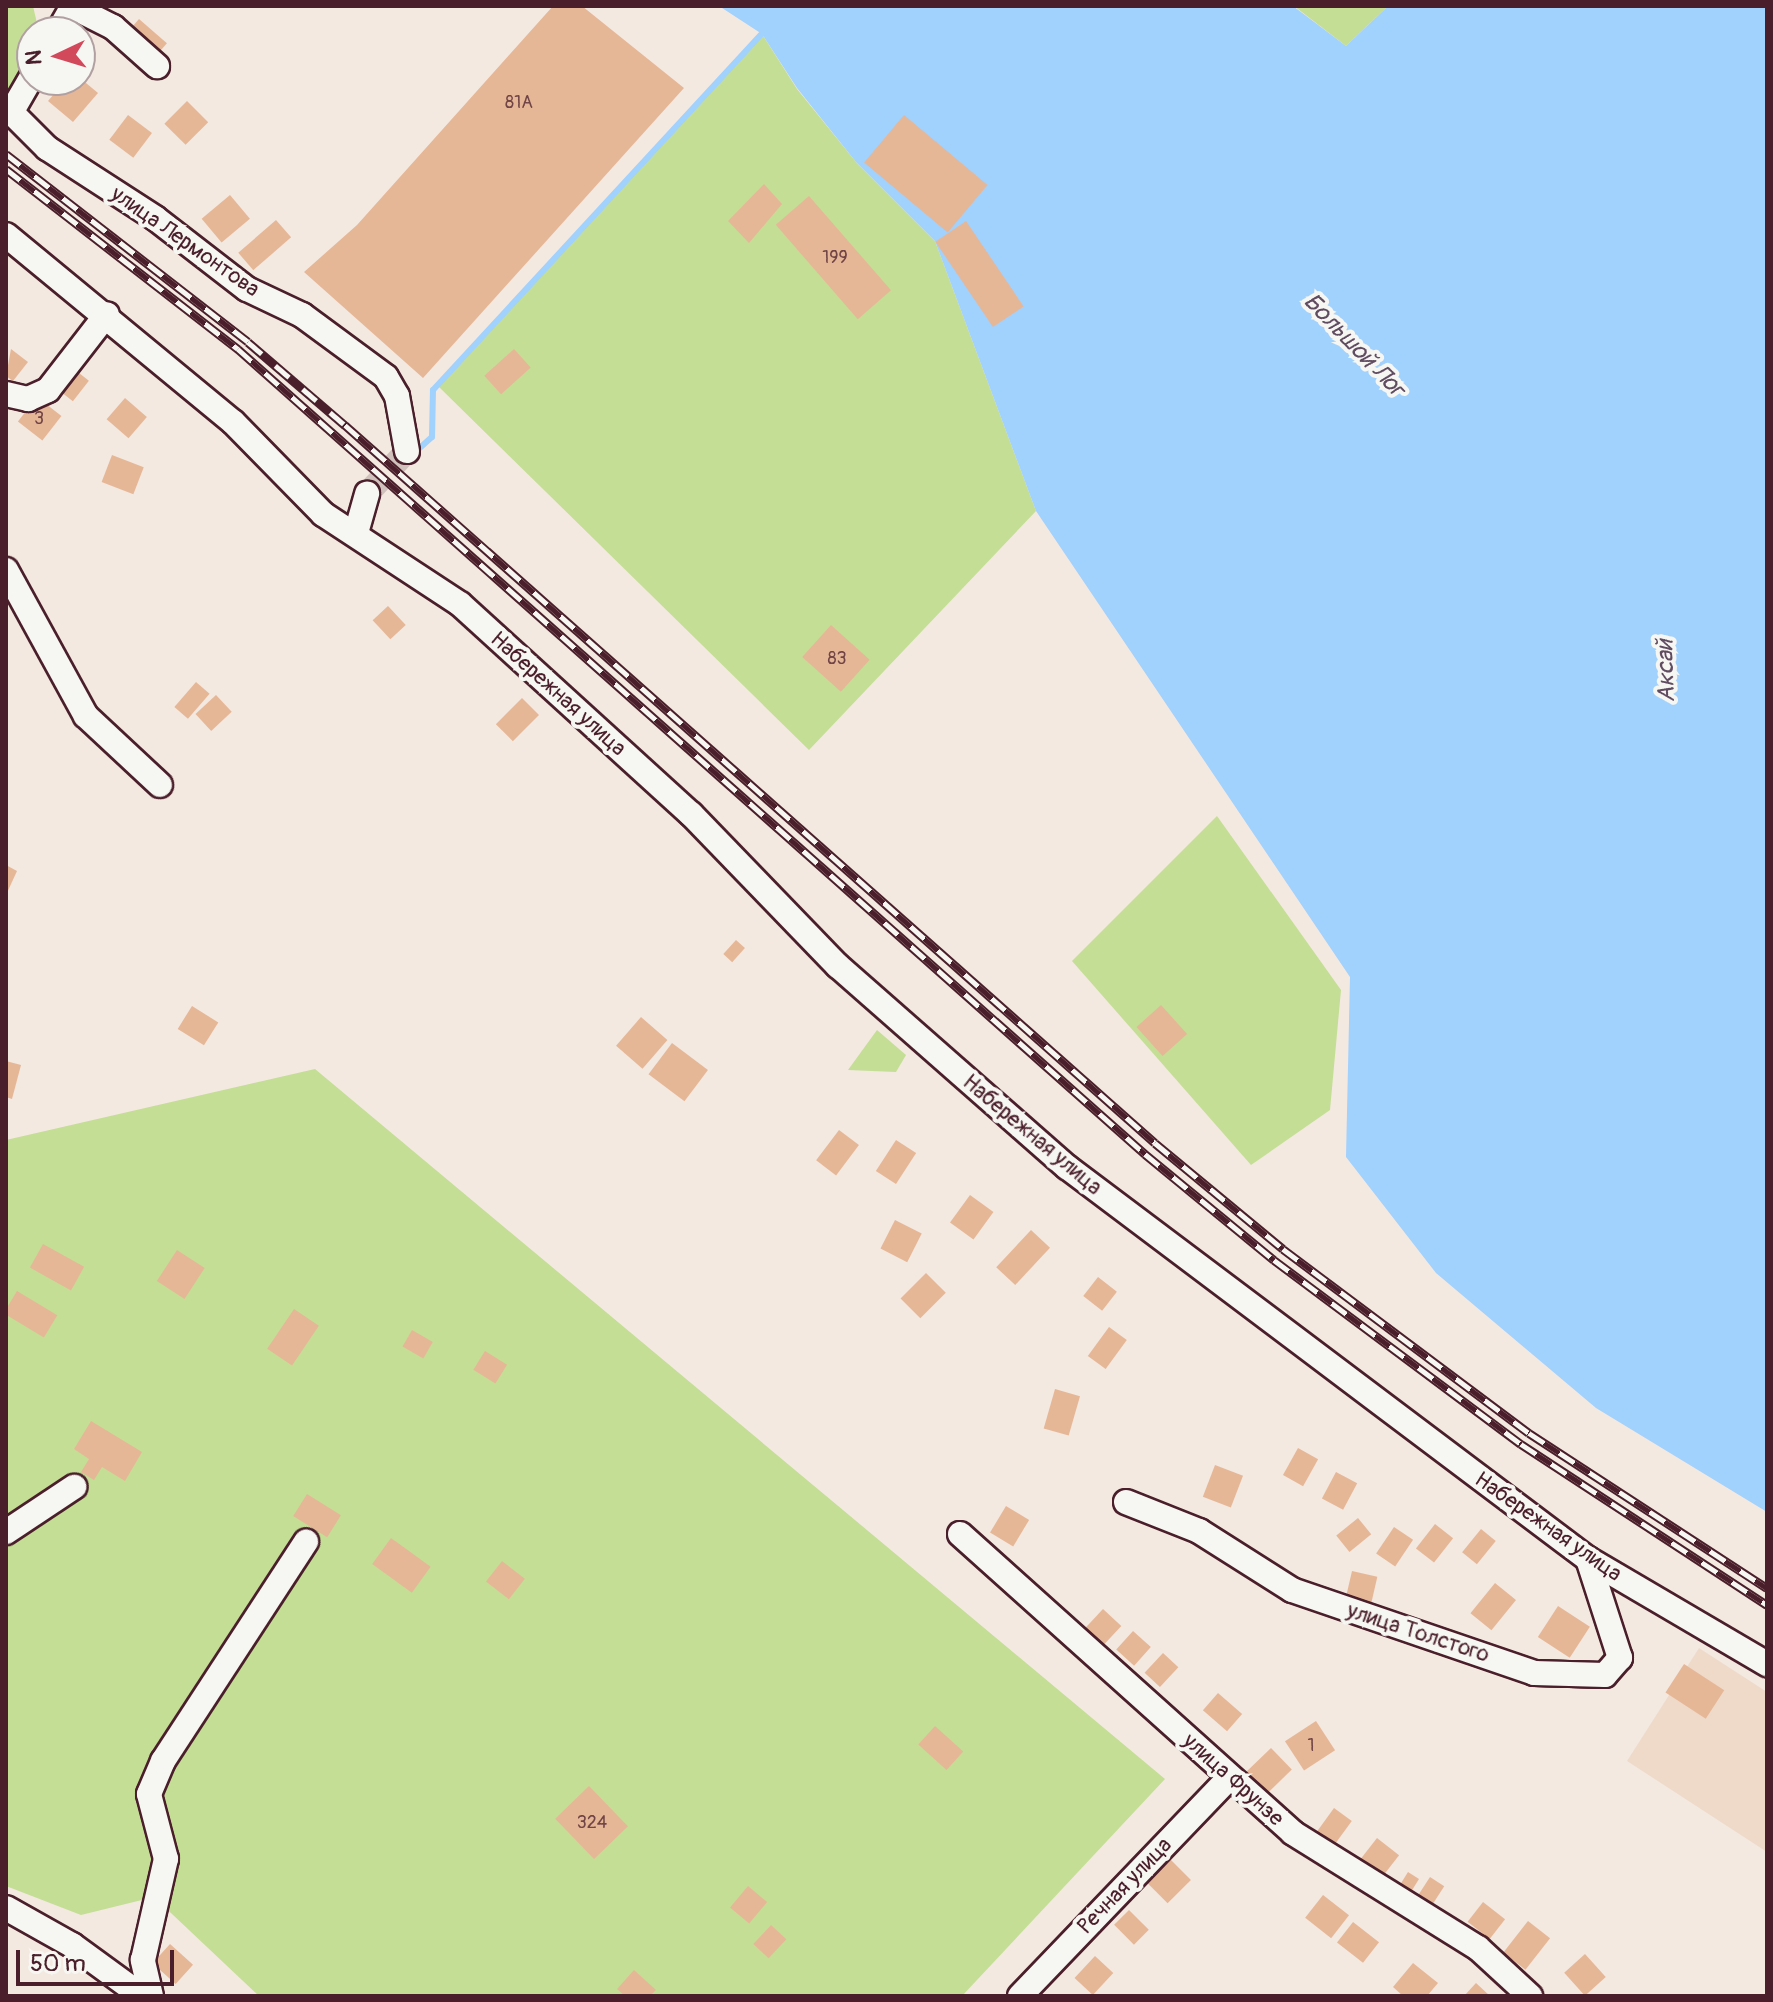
<!DOCTYPE html>
<html>
<head>
<meta charset="utf-8">
<style>
	body { margin:0 }
	#map { position:relative; width:1773px; height:2002px; overflow:hidden; background:#f3e9e0; font-family:Pangolin,sans-serif }
	div>[style] { position:absolute }
	.built>* { inset:0; background:#efdaca }
	.green>* { inset:0; background:#c4de95 }
	.water>* { inset:0; background:#a1d1fd }
	.stream>* { height:6px; margin:-3px; padding:0 3px; transform-origin:3px; border-radius:3px; background:#a1d1fd }
	.building>* { inset:0; background:#e6b796; transform-origin:0 0 }
	.minor-tunnel>* { height:24px; margin-top:-12px; transform-origin:0; background:repeating-linear-gradient(90deg,#d1c1bc 0 24px,transparent 0 36px) }
	.roads { filter:drop-shadow(2px 0 #4a1f2b) drop-shadow(-2px 0 #4a1f2b) drop-shadow(0 2px #4a1f2b) drop-shadow(0 -2px #4a1f2b) }
	.minor>* { height:24px; margin:-12px; padding:0 12px; transform-origin:12px; border-radius:12px; background:#f6f6f2 }
	.rail>* { height:9px; margin-top:-4.5px; transform-origin:0; background:repeating-linear-gradient(90deg,#f6f6f2 0 18px,#4a1f2b 0 36px); box-sizing:border-box; border-block:2px solid #4a1f2b }
	span { translate:-50% -50%; white-space:nowrap; text-align:center; line-height:1.15; -webkit-text-stroke:8px #f6f6f2; paint-order:stroke }
	.number-label { font-size:18px; color:#714546 }
	.number-label span { -webkit-text-stroke-width:0 }
	.street-label { font-size:22px; color:#4a1f2b }
	.water-label { font-size:24px; color:#604c60; font-style:italic }
	.frame { position:absolute; inset:0; border:8px solid #4a1f2b; pointer-events:none }
	.north { position:absolute; left:16px; top:16px; width:80px; height:80px; box-sizing:border-box; background:#f6f6f2; border:2px solid #b1a0a2; border-radius:50%; rotate:266deg; font-size:22px; font-weight:700; line-height:32px; text-align:center; color:#4a1f2b }
	.north::after { content:''; display:block; margin:auto; width:28px; height:36px; background:#d1495b; clip-path:polygon(50% 0,100% 100%,50% 72%,0 100%) }
	.scale { position:absolute; left:16px; top:1950px; width:158px; height:36px; box-sizing:border-box; border:4px solid #4a1f2b; border-top:0; padding-left:10px; font-size:24px; line-height:28px; white-space:nowrap; color:#4a1f2b; -webkit-text-stroke:6px #f6f6f2; paint-order:stroke }
</style>
</head>
<body>
<div id="map">
	<div class="built">
		<div style="clip-path:polygon(1699px 1648px,1767px 1692px,1767px 1852px,1627px 1761px)"></div>
	</div>
	<div class="green">
		<div style="clip-path:polygon(6px 6px,33px 6px,39px 32px,32px 32px,32px 49px,7px 101px)"></div>
		<div style="clip-path:polygon(1294px 6px,1388px 6px,1346px 46px)"></div>
		<div style="clip-path:polygon(762px 34px,797px 89px,856px 162px,935px 241px,1036px 511px,809px 750px,438px 386px)"></div>
		<div style="clip-path:polygon(1217px 816px,1341px 990px,1330px 1110px,1251px 1165px,1072px 961px)"></div>
		<div style="clip-path:polygon(877px 1030px,906px 1055px,896px 1072px,848px 1070px)"></div>
		<div style="clip-path:polygon(315px 1069px,1165px 1779px,962px 1996px,259px 1996px,154px 1897px,81px 1915px,6px 1886px,6px 1140px)"></div>
	</div>
	<div class="water">
		<div style="clip-path:polygon(719px 6px,1293px 6px,1346px 46px,1388px 6px,1767px 6px,1767px 1512px,1596px 1408px,1436px 1273px,1346px 1157px,1350px 977px,1036px 511px,935px 241px,856px 162px,797px 88px,762px 34px)"></div>
	</div>
	<div class="stream">
		<div style="left:413px;top:454px;width:25px;rotate:-42deg"></div>
		<div style="left:432px;top:437px;width:47px;rotate:-88.8deg"></div>
		<div style="left:433px;top:390px;width:485px;rotate:-47.3deg"></div>
	</div>
	<div class="building">
		<div style="clip-path:polygon(553px 6px,582px 6px,684px 88px,423px 378px,304px 272px,357px 225px)"></div>
		<div style="left:139px;top:19px;width:37px;height:20px;rotate:41deg"></div>
		<div style="clip-path:polygon(80px 78px,98px 93px,73px 122px,48px 101px,66px 80px)"></div>
		<div style="left:187px;top:101px;width:30px;height:32px;rotate:45deg"></div>
		<div style="left:128px;top:115px;width:30px;height:31px;rotate:37deg"></div>
		<div style="left:904px;top:115px;width:109px;height:62px;rotate:40deg"></div>
		<div style="clip-path:polygon(764px 184px,782px 204px,749px 243px,728px 221px)"></div>
		<div style="left:230px;top:195px;width:31px;height:37px;rotate:50deg"></div>
		<div style="left:809px;top:196px;width:125px;height:44px;rotate:49deg"></div>
		<div style="left:276px;top:220px;width:23px;height:50px;rotate:49deg"></div>
		<div style="left:966px;top:221px;width:103px;height:37px;rotate:56deg"></div>
		<div style="clip-path:polygon(11px 349px,28px 362px,13px 381px,6px 376px)"></div>
		<div style="left:514px;top:349px;width:25px;height:40px;rotate:48deg"></div>
		<div style="left:70px;top:366px;width:24px;height:26px;rotate:38deg"></div>
		<div style="left:37px;top:397px;width:31px;height:31px;rotate:38deg"></div>
		<div style="left:125px;top:398px;width:29px;height:28px;rotate:41deg"></div>
		<div style="left:112px;top:455px;width:34px;height:29px;rotate:21deg"></div>
		<div style="left:388px;top:606px;width:26px;height:21px;rotate:47deg"></div>
		<div style="left:831px;top:625px;width:52px;height:43px;rotate:42deg"></div>
		<div style="left:196px;top:682px;width:18px;height:33px;rotate:41deg"></div>
		<div style="left:216px;top:695px;width:23px;height:28px;rotate:47deg"></div>
		<div style="left:522px;top:698px;width:24px;height:37px;rotate:45deg"></div>
		<div style="clip-path:polygon(6px 865px,17px 871px,6px 895px)"></div>
		<div style="left:736px;top:940px;width:12px;height:19px;rotate:42deg"></div>
		<div style="left:1161px;top:1005px;width:39px;height:33px;rotate:48deg"></div>
		<div style="left:192px;top:1006px;width:31px;height:27px;rotate:32deg"></div>
		<div style="left:641px;top:1017px;width:35px;height:38px;rotate:41deg"></div>
		<div style="left:672px;top:1043px;width:45px;height:39px;rotate:37deg"></div>
		<div style="clip-path:polygon(6px 1061px,21px 1065px,12px 1099px,6px 1097px)"></div>
		<div style="left:839px;top:1130px;width:25px;height:38px;rotate:37deg"></div>
		<div style="left:896px;top:1140px;width:24px;height:37px;rotate:33deg"></div>
		<div style="left:970px;top:1195px;width:29px;height:34px;rotate:36deg"></div>
		<div style="left:895px;top:1220px;width:30px;height:32px;rotate:27deg"></div>
		<div style="left:1031px;top:1230px;width:26px;height:51px;rotate:43deg"></div>
		<div style="left:43px;top:1244px;width:47px;height:27px;rotate:29deg"></div>
		<div style="left:177px;top:1250px;width:33px;height:37px;rotate:33deg"></div>
		<div style="left:926px;top:1273px;width:28px;height:36px;rotate:45deg"></div>
		<div style="left:1098px;top:1277px;width:24px;height:24px;rotate:38deg"></div>
		<div style="left:17px;top:1291px;width:47px;height:26px;rotate:31deg"></div>
		<div style="left:294px;top:1309px;width:30px;height:48px;rotate:34deg"></div>
		<div style="left:1109px;top:1327px;width:22px;height:36px;rotate:36deg"></div>
		<div style="left:412px;top:1330px;width:24px;height:19px;rotate:30deg"></div>
		<div style="left:485px;top:1351px;width:26px;height:22px;rotate:32deg"></div>
		<div style="left:1055px;top:1389px;width:26px;height:41px;rotate:16deg"></div>
		<div style="clip-path:polygon(91px 1421px,142px 1452px,125px 1481px,102px 1467px,94px 1480px,81px 1472px,89px 1459px,74px 1449px)"></div>
		<div style="left:1298px;top:1448px;width:23px;height:31px;rotate:29deg"></div>
		<div style="left:1215px;top:1465px;width:30px;height:34px;rotate:21deg"></div>
		<div style="left:1336px;top:1472px;width:24px;height:30px;rotate:28deg"></div>
		<div style="left:307px;top:1494px;width:40px;height:26px;rotate:32deg"></div>
		<div style="left:1006px;top:1506px;width:27px;height:31px;rotate:31deg"></div>
		<div style="left:1358px;top:1518px;width:21px;height:28px;rotate:51deg"></div>
		<div style="left:1435px;top:1524px;width:23px;height:31px;rotate:38deg"></div>
		<div style="left:1394px;top:1527px;width:23px;height:32px;rotate:34deg"></div>
		<div style="left:1481px;top:1529px;width:19px;height:30px;rotate:39deg"></div>
		<div style="left:391px;top:1538px;width:49px;height:32px;rotate:36deg"></div>
		<div style="left:502px;top:1561px;width:29px;height:26px;rotate:38deg"></div>
		<div style="left:1352px;top:1571px;width:26px;height:27px;rotate:13deg"></div>
		<div style="left:1495px;top:1583px;width:27px;height:39px;rotate:39deg"></div>
		<div style="left:1558px;top:1606px;width:38px;height:37px;rotate:33deg"></div>
		<div style="left:1103px;top:1609px;width:25px;height:28px;rotate:43deg"></div>
		<div style="left:1133px;top:1631px;width:24px;height:25px;rotate:42deg"></div>
		<div style="left:1163px;top:1653px;width:21px;height:27px;rotate:43deg"></div>
		<div style="left:1684px;top:1664px;width:48px;height:34px;rotate:33deg"></div>
		<div style="left:1218px;top:1693px;width:32px;height:23px;rotate:41deg"></div>
		<div style="left:1316px;top:1721px;width:35px;height:37px;rotate:57deg"></div>
		<div style="left:935px;top:1726px;width:38px;height:25px;rotate:42deg"></div>
		<div style="left:1271px;top:1748px;width:30px;height:35px;rotate:46deg"></div>
		<div style="left:589px;top:1786px;width:56px;height:47px;rotate:46deg"></div>
		<div style="left:1334px;top:1808px;width:22px;height:32px;rotate:36deg"></div>
		<div style="left:1377px;top:1838px;width:28px;height:31px;rotate:38deg"></div>
		<div style="left:1169px;top:1858px;width:31px;height:33px;rotate:45deg"></div>
		<div style="left:1408px;top:1872px;width:13px;height:21px;rotate:32deg"></div>
		<div style="left:1430px;top:1877px;width:17px;height:25px;rotate:33deg"></div>
		<div style="left:748px;top:1886px;width:25px;height:28px;rotate:40deg"></div>
		<div style="left:1323px;top:1895px;width:33px;height:29px;rotate:38deg"></div>
		<div style="left:1483px;top:1902px;width:28px;height:25px;rotate:38deg"></div>
		<div style="left:1129px;top:1910px;width:28px;height:21px;rotate:45deg"></div>
		<div style="left:1528px;top:1921px;width:28px;height:40px;rotate:38deg"></div>
		<div style="left:1353px;top:1922px;width:33px;height:26px;rotate:38deg"></div>
		<div style="left:771px;top:1925px;width:21px;height:26px;rotate:43deg"></div>
		<div style="left:170px;top:1944px;width:31px;height:26px;rotate:42deg"></div>
		<div style="left:1585px;top:1954px;width:31px;height:28px;rotate:48deg"></div>
		<div style="left:1095px;top:1956px;width:25px;height:30px;rotate:43deg"></div>
		<div style="clip-path:polygon(1413px 1963px,1438px 1983px,1427px 1996px,1403px 1996px,1393px 1987px)"></div>
		<div style="clip-path:polygon(634px 1970px,656px 1990px,650px 1996px,625px 1996px,617px 1989px)"></div>
		<div style="clip-path:polygon(1476px 1983px,1490px 1996px,1464px 1996px)"></div>
	</div>
	<div class="minor-tunnel">
		<div style="left:367px;top:494px;width:59px;rotate:-47.1deg"></div>
	</div>
	<div class="roads">
		<div class="minor">
			<div style="left:73px;top:7px;width:45px;rotate:26.6deg"></div>
			<div style="left:113px;top:27px;width:59px;rotate:41.6deg"></div>
			<div style="left:58px;top:32px;width:30px;rotate:-60deg"></div>
			<div style="left:6px;top:107px;width:58px;rotate:45deg"></div>
			<div style="left:47px;top:148px;width:129px;rotate:32.9deg"></div>
			<div style="left:155px;top:218px;width:116px;rotate:37.7deg"></div>
			<div style="left:247px;top:289px;width:61px;rotate:25.3deg"></div>
			<div style="left:302px;top:315px;width:104px;rotate:36.4deg"></div>
			<div style="left:386px;top:377px;width:22px;rotate:60deg"></div>
			<div style="left:397px;top:396px;width:56px;rotate:79.7deg"></div>
			<div style="left:12px;top:111px;width:39px;rotate:-60deg"></div>
			<div style="left:6px;top:235px;width:294px;rotate:39.5deg"></div>
			<div style="left:233px;top:422px;width:129px;rotate:45.6deg"></div>
			<div style="left:323px;top:514px;width:164px;rotate:33.3deg"></div>
			<div style="left:460px;top:604px;width:312px;rotate:42.3deg"></div>
			<div style="left:691px;top:814px;width:211px;rotate:46deg"></div>
			<div style="left:838px;top:966px;width:305px;rotate:41.3deg"></div>
			<div style="left:1067px;top:1167px;width:652px;rotate:36.96deg"></div>
			<div style="left:1588px;top:1559px;width:208px;rotate:30.4deg"></div>
			<div style="left:6px;top:394px;width:23px;rotate:13deg"></div>
			<div style="left:28px;top:399px;width:22px;rotate:-24deg"></div>
			<div style="left:48px;top:390px;width:96px;rotate:-52.2deg"></div>
			<div style="left:356px;top:533px;width:41px;rotate:-74.2deg"></div>
			<div style="left:6px;top:570px;width:166px;rotate:61.3deg"></div>
			<div style="left:86px;top:716px;width:101px;rotate:43deg"></div>
			<div style="left:1126px;top:1502px;width:79px;rotate:21.7deg"></div>
			<div style="left:1199px;top:1531px;width:110px;rotate:32.4deg"></div>
			<div style="left:1292px;top:1590px;width:256px;rotate:18.9deg"></div>
			<div style="left:1534px;top:1673px;width:71px;rotate:1.6deg"></div>
			<div style="left:1605px;top:1675px;width:23px;rotate:-49deg"></div>
			<div style="left:1620px;top:1658px;width:104px;rotate:-107.9deg"></div>
			<div style="left:6px;top:1532px;width:82px;rotate:-33.5deg"></div>
			<div style="left:960px;top:1534px;width:448px;rotate:41.9deg"></div>
			<div style="left:1293px;top:1833px;width:218px;rotate:31.9deg"></div>
			<div style="left:1478px;top:1948px;width:71px;rotate:42.7deg"></div>
			<div style="left:6px;top:1908px;width:76px;rotate:29.3deg"></div>
			<div style="left:72px;top:1945px;width:87px;rotate:36.1deg"></div>
			<div style="left:151px;top:1996px;width:37px;rotate:-103deg"></div>
			<div style="left:143px;top:1960px;width:104px;rotate:-77.2deg"></div>
			<div style="left:166px;top:1859px;width:67px;rotate:-104.7deg"></div>
			<div style="left:149px;top:1794px;width:36px;rotate:-67deg"></div>
			<div style="left:163px;top:1761px;width:262px;rotate:-56.9deg"></div>
			<div style="left:1020px;top:1996px;width:303px;rotate:-46.2deg"></div>
		</div>
	</div>
	<div class="rail">
		<div style="left:6px;top:154px;width:306px;rotate:37.8deg"></div>
		<div style="left:248px;top:342px;width:128px;rotate:40.6deg"></div>
		<div style="left:345px;top:425px;width:1082px;rotate:41.55deg"></div>
		<div style="left:1155px;top:1143px;width:166px;rotate:39.6deg"></div>
		<div style="left:1283px;top:1249px;width:307px;rotate:36.8deg"></div>
		<div style="left:1529px;top:1433px;width:284px;rotate:33.1deg"></div>
		<div style="left:6px;top:169px;width:294px;rotate:37.8deg"></div>
		<div style="left:238px;top:349px;width:1213px;rotate:41.59deg"></div>
		<div style="left:1145px;top:1154px;width:167px;rotate:39.4deg"></div>
		<div style="left:1274px;top:1260px;width:308px;rotate:36.7deg"></div>
		<div style="left:1521px;top:1444px;width:294px;rotate:33.2deg"></div>
	</div>
	<div class="number-label">
		<span style="left:519px;top:103px">81А</span>
		<span style="left:835px;top:258px">199</span>
		<span style="left:39px;top:419px">3</span>
		<span style="left:837px;top:659px">83</span>
		<span style="left:1311px;top:1746px">1</span>
		<span style="left:592px;top:1823px">324</span>
	</div>
	<div class="street-label">
		<span style="left:185px;top:242px;rotate:35deg">улица Лермонтова</span>
		<span style="left:558px;top:694px;rotate:42deg">Набережная улица</span>
		<span style="left:1032px;top:1135px;rotate:40deg">Набережная улица</span>
		<span style="left:1548px;top:1527px;rotate:35deg">Набережная улица</span>
		<span style="left:1418px;top:1633px;rotate:18deg">улица Толстого</span>
		<span style="left:1233px;top:1780px;rotate:42deg">улица Фрунзе</span>
		<span style="left:1125px;top:1886px;rotate:-46deg">Речная улица</span>
	</div>
	<div class="water-label">
		<span style="left:1354px;top:345px;rotate:46deg">Большой Лог</span>
		<span style="left:1666px;top:671px;rotate:-92deg">Аксай</span>
	</div>
	<div class="frame"></div>
	<div class="north">N</div>
	<div class="scale">50 m</div>
</div>
</body>
</html>
